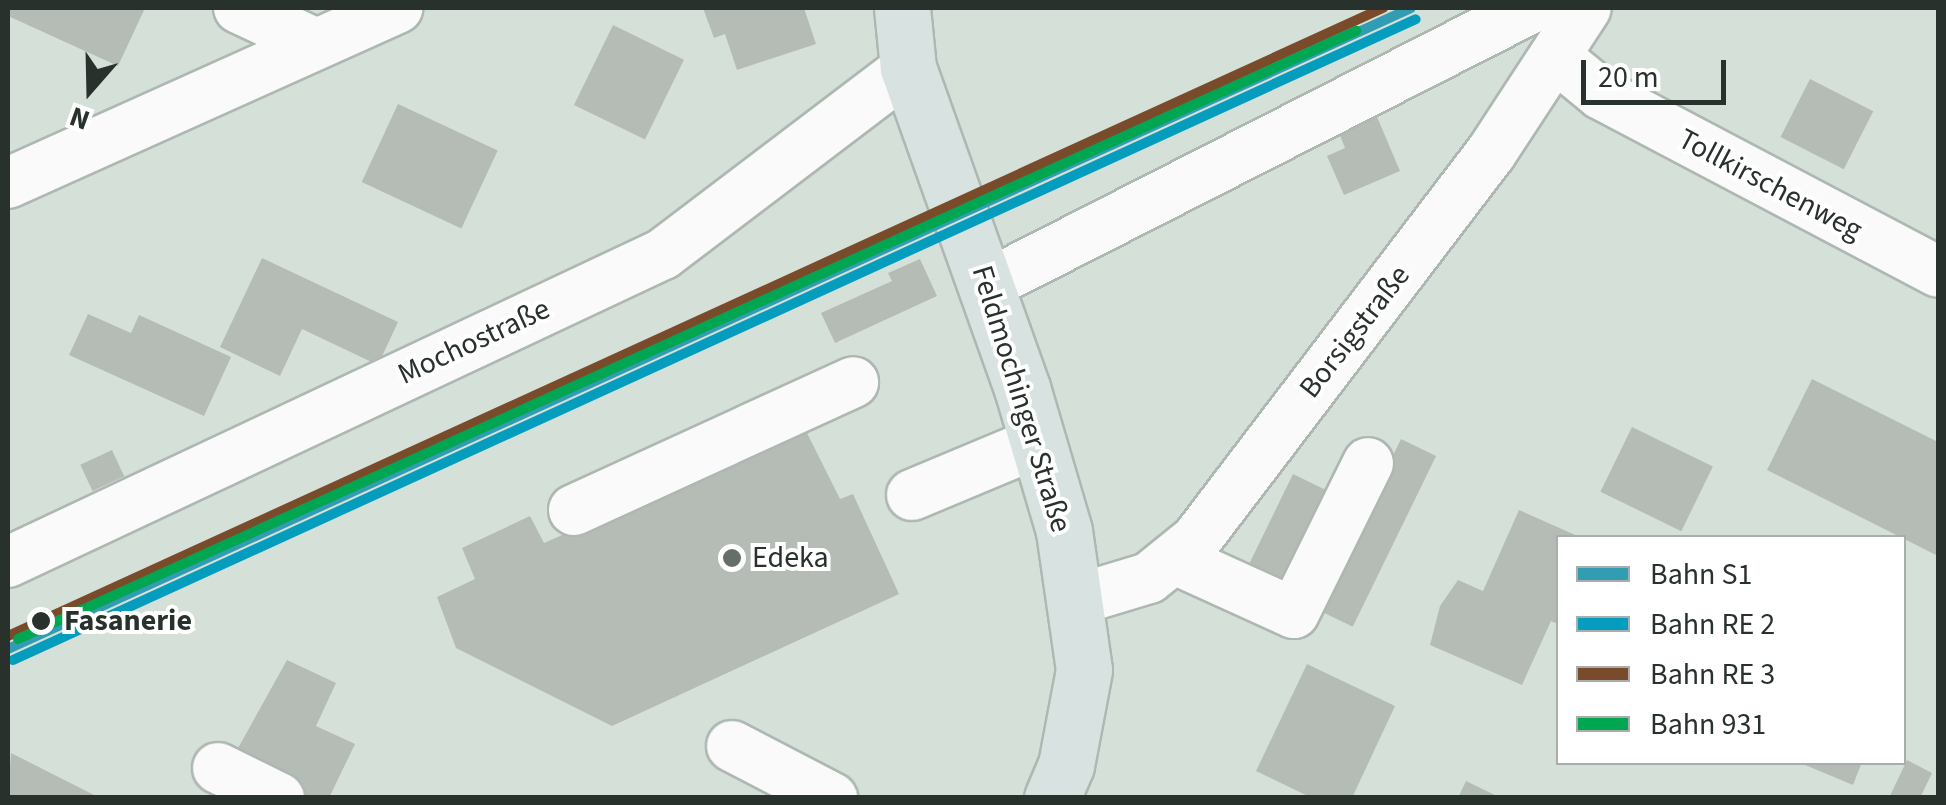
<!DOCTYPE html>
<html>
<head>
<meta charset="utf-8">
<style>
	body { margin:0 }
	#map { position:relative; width:1946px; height:805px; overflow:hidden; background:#d5e0d9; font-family:"Source Sans 3",sans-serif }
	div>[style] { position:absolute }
	.building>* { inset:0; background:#b5bcb6; transform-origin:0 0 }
	.roads { filter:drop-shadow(2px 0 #aeb7b2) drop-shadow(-2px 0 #aeb7b2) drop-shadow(0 2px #aeb7b2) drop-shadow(0 -2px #aeb7b2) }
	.minor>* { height:50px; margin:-25px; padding:0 25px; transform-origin:25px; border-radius:25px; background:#f9faf9 }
	.major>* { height:55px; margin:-27.5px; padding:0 27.5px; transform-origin:27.5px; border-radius:27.5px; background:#d8e2e0 }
	.rail-1>* { height:10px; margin:-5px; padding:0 5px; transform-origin:5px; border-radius:5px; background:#329cb2 }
	.rail-2>* { height:10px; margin:-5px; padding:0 5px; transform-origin:5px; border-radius:5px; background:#049dbe }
	.rail-3>* { height:10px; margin:-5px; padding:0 5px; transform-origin:5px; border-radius:5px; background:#7a4b2a }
	.rail-4>* { height:10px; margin:-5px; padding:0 5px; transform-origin:5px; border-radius:5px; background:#00a651 }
	.dots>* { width:28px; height:28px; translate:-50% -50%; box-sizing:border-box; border:5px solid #fff; border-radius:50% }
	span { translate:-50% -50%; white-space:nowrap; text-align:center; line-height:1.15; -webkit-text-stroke:8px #fff; paint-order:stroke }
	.street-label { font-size:30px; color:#29312c }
	.poi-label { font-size:30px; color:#29312c }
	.left { translate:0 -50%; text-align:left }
	.stop-label { font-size:30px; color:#29312c; font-weight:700 }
	.frame { position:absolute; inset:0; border:10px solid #29312c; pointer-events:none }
	.legend { position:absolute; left:1556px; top:535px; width:350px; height:230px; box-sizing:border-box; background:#fff; border:2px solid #a9adab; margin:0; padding:12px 18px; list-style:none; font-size:30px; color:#29312c }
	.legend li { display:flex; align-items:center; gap:20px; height:50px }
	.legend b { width:50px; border:2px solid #a9adab }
	.north { position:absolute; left:40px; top:40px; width:100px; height:100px; -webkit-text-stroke:8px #fff; paint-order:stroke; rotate:200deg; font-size:28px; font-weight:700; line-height:40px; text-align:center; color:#29312c }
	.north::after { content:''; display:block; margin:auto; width:35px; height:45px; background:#29312c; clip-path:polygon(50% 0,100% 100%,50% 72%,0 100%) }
	.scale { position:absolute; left:1581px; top:60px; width:145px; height:45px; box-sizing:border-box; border:5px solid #29312c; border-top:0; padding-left:12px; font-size:30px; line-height:35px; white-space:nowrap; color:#29312c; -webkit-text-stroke:8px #fff; paint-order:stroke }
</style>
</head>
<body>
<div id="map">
	<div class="building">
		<div style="clip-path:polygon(8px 8px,145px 8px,118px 66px,8px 16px)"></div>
		<div style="clip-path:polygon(703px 8px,804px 8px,816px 44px,737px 70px,725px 34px,714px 38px)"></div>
		<div style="left:613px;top:25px;width:79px;height:89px;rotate:26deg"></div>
		<div style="left:1810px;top:79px;width:71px;height:65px;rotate:27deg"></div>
		<div style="left:398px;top:104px;width:110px;height:86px;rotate:25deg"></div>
		<div style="clip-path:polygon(1375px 112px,1400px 171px,1344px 195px,1327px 156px,1345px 148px,1337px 128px)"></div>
		<div style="clip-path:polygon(262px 258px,398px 322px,378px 365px,302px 329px,280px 376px,220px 347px)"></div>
		<div style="clip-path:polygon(920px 259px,937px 296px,835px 343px,821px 313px,892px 281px,888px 273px)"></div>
		<div style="clip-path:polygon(88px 314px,131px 333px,139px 315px,231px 357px,204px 416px,69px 355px)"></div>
		<div style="clip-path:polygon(1812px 379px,1938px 442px,1938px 556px,1767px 470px)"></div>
		<div style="left:1632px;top:427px;width:90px;height:72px;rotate:26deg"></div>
		<div style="clip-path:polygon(805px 429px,840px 499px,853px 494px,899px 594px,612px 726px,456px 648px,437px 597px,475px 579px,462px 548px,530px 516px,544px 543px)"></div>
		<div style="left:1401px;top:439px;width:39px;height:190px;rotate:26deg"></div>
		<div style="left:112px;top:450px;width:29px;height:35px;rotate:65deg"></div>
		<div style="left:1293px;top:474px;width:37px;height:102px;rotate:26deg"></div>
		<div style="clip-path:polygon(1519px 510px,1582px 538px,1558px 538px,1558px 624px,1551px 621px,1522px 685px,1430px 645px,1440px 606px,1458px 580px,1483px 591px)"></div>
		<div style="clip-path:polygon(287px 660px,336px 683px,316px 726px,355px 744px,329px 798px,293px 798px,228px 766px)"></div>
		<div style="clip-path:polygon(1307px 664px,1395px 706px,1352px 798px,1312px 798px,1256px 771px)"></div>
		<div style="clip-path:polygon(11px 753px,100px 798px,8px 798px)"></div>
		<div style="clip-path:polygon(1907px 760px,1932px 773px,1920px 798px,1889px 798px)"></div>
		<div style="clip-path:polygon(1798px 762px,1862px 762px,1853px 785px)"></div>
		<div style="clip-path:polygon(1466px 781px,1501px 798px,1458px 798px)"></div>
	</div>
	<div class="roads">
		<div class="minor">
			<div style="left:239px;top:8px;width:81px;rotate:25deg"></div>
			<div style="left:1557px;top:58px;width:57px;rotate:39.3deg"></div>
			<div style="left:1601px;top:94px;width:381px;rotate:27.8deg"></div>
			<div style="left:8px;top:183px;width:427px;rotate:-24.2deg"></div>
			<div style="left:987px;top:285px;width:610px;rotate:-26.98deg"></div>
			<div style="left:912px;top:495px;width:138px;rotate:-22.7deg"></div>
			<div style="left:574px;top:510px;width:307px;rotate:-24.6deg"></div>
			<div style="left:1177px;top:560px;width:128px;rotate:24.4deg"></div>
			<div style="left:1294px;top:613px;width:167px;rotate:-63.7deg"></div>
			<div style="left:8px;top:562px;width:724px;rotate:-25.18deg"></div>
			<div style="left:663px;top:254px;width:308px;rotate:-37.2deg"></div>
			<div style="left:1076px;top:600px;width:76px;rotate:-16.8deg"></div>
			<div style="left:1149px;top:578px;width:60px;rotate:-39deg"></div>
			<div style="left:1196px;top:540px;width:487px;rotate:-52.7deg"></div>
			<div style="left:1491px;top:153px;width:173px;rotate:-56.8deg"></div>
			<div style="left:732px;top:746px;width:113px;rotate:27.5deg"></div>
			<div style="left:218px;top:768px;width:68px;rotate:26.2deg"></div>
		</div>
		<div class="major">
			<div style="left:902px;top:8px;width:60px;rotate:84.3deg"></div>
			<div style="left:908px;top:68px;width:340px;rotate:70.4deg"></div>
			<div style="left:1022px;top:388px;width:149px;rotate:73.6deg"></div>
			<div style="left:1064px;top:531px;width:140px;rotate:81.8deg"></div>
			<div style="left:1084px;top:670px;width:97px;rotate:100.7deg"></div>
			<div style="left:1066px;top:765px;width:36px;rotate:113deg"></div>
		</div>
	</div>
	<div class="rail-1">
		<div style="left:8px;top:649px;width:1542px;rotate:-24.55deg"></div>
	</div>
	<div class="rail-2">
		<div style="left:13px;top:660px;width:1542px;rotate:-24.55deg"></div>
	</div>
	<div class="rail-3">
		<div style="left:8px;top:636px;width:1512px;rotate:-24.55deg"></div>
	</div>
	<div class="rail-4">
		<div style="left:18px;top:639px;width:1470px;rotate:-24.44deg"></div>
	</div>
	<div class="dots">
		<div style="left:732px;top:558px;background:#656e69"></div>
		<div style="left:41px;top:621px;background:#29312c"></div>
	</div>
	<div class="street-label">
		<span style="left:1770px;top:185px;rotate:28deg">Tollkirschenweg</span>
		<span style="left:1355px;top:332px;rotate:-52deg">Borsigstraße</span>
		<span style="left:474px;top:342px;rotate:-25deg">Mochostraße</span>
		<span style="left:1021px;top:399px;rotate:73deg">Feldmochinger Straße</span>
	</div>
	<div class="poi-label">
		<span class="left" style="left:752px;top:558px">Edeka</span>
	</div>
	<div class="stop-label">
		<span class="left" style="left:64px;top:621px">Fasanerie</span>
	</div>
	<div class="frame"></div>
	<ul class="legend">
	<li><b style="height:12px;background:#329cb2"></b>Bahn S1</li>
	<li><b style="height:12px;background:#049dbe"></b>Bahn RE 2</li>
	<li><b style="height:12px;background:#7a4b2a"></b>Bahn RE 3</li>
	<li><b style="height:12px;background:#00a651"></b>Bahn 931</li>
	</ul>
	<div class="north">N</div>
	<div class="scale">20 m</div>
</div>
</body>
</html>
